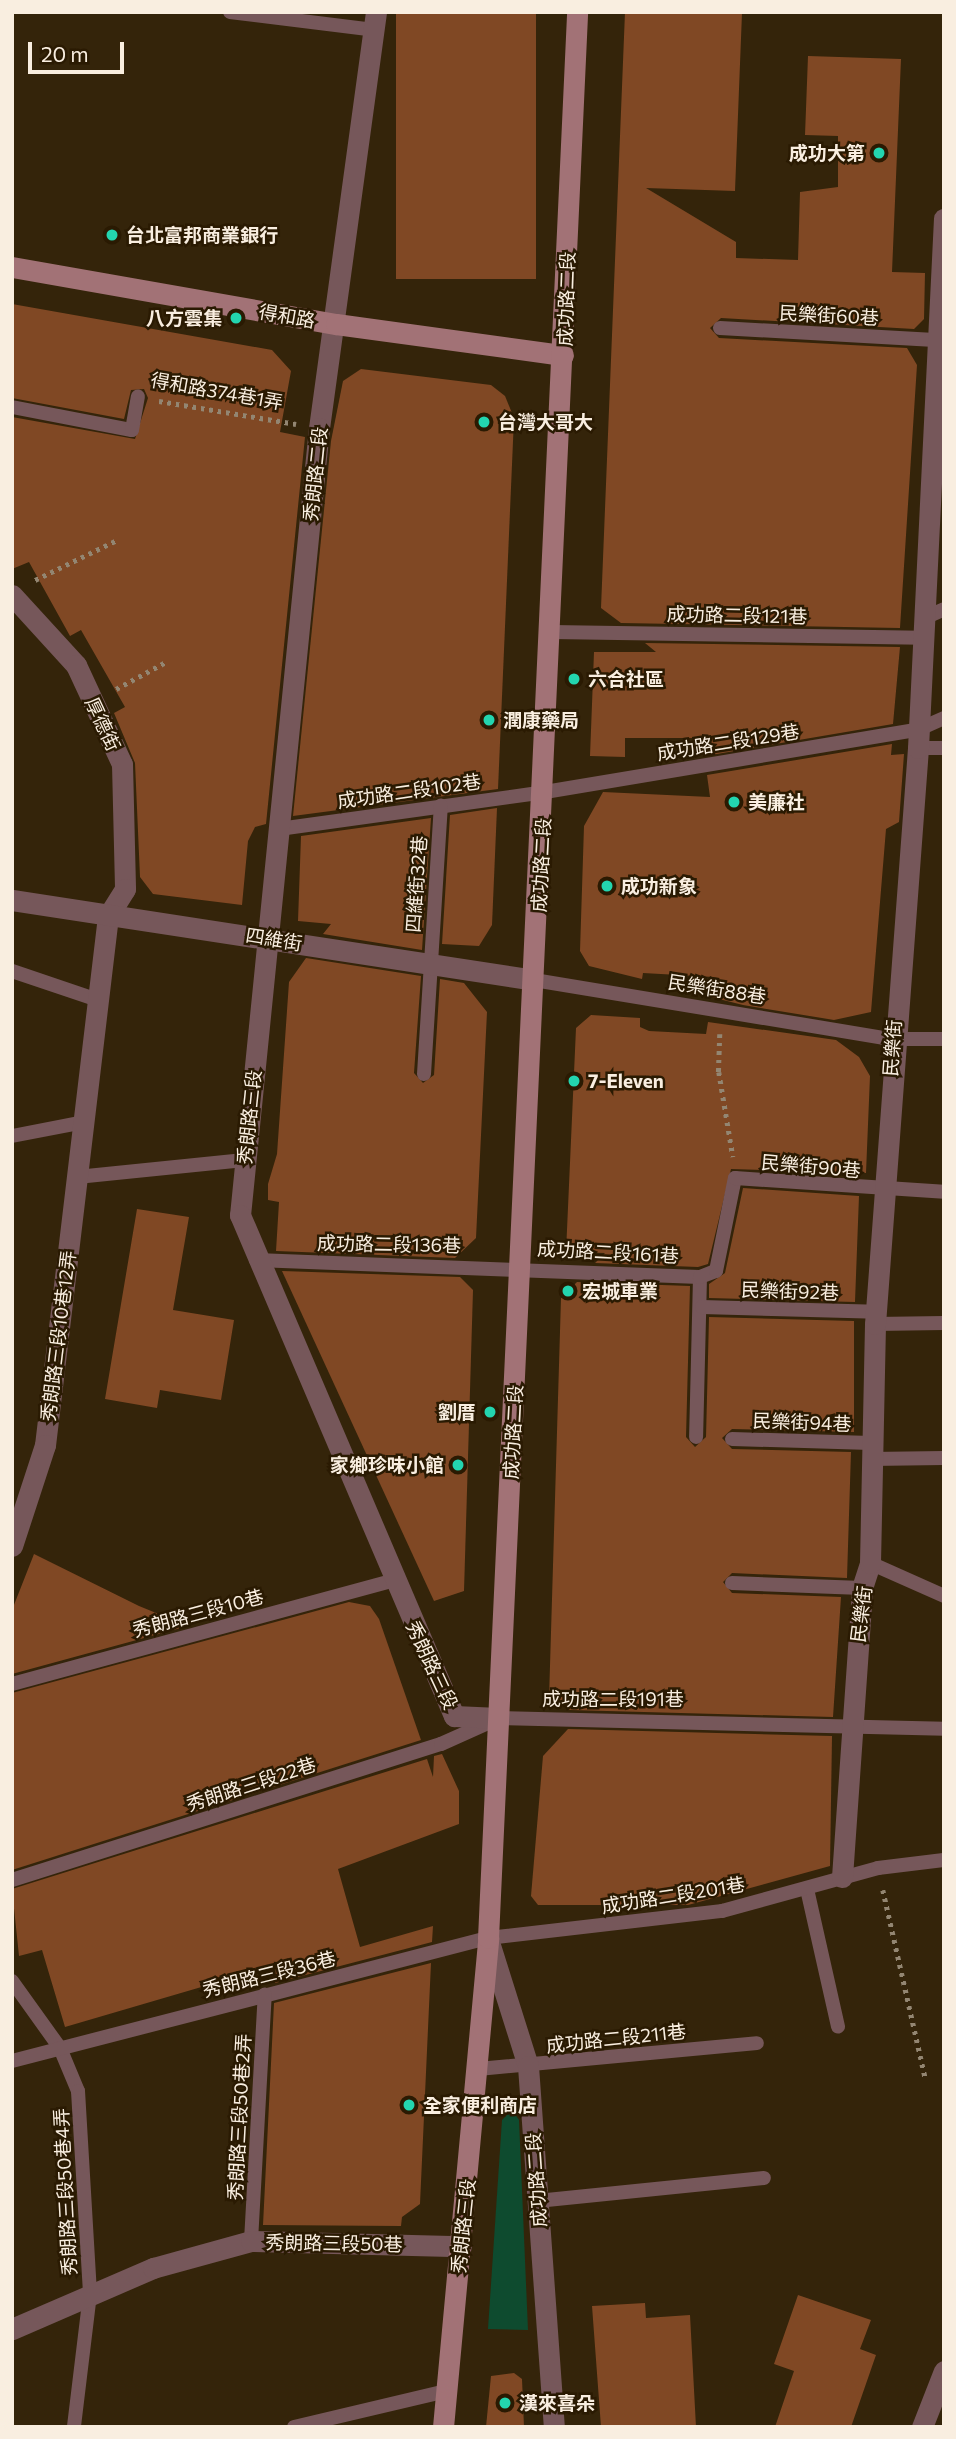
<!DOCTYPE html>
<html>
<head>
<meta charset="utf-8">
<style>
	body { margin:0 }
	#map { position:relative; width:956px; height:2439px; overflow:hidden; background:#34240a; font-family:Commissioner,"Noto Sans TC",sans-serif }
	div>[style] { position:absolute }
	.green>* { inset:0; background:#0e4b2f }
	.building>* { inset:0; background:#804824; transform-origin:0 0 }
	.path>* { height:4.5px; margin-top:-2.25px; transform-origin:0; background:repeating-linear-gradient(90deg,#938672 0 3.5px,transparent 0 8.5px) }
	.lane>* { height:14px; margin:-7px; padding:0 7px; transform-origin:7px; border-radius:7px; background:#76575a }
	.street>* { height:21px; margin:-10.5px; padding:0 10.5px; transform-origin:10.5px; border-radius:10.5px; background:#76575a }
	.secondary>* { height:21px; margin:-10.5px; padding:0 10.5px; transform-origin:10.5px; border-radius:10.5px; background:#a27276 }
	.dots>* { width:19px; height:19px; translate:-50% -50%; box-sizing:border-box; border:4px solid #2a1a02; border-radius:50% }
	span { translate:-50% -50%; white-space:nowrap; text-align:center; line-height:1.15; -webkit-text-stroke:5px #2a1a02; paint-order:stroke }
	.poi-label { font-size:19px; color:#f9eee0; font-weight:700 }
	.right { translate:-100% -50%; text-align:right }
	.left { translate:0 -50%; text-align:left }
	.street-label { font-size:19px; color:#f9eee0 }
	.frame { position:absolute; inset:0; border:14px solid #f9eee0; pointer-events:none }
	.scale { position:absolute; left:28px; top:42px; width:96px; height:32px; box-sizing:border-box; border:4px solid #f9eee0; border-top:0; padding-left:9px; font-size:21px; line-height:24px; white-space:nowrap; color:#f9eee0; -webkit-text-stroke:5px #2a1a02; paint-order:stroke }
</style>
</head>
<body>
<div id="map">
	<div class="green">
		<div style="clip-path:polygon(512px 2110px,519px 2120px,528px 2330px,488px 2329px,502px 2120px)"></div>
	</div>
	<div class="building">
		<div style="left:396px;top:12px;width:140px;height:267px"></div>
		<div style="clip-path:polygon(625px 12px,742px 13px,735px 191px,646px 188px,736px 242px,736px 258px,798px 260px,800px 192px,838px 187px,838px 136px,805px 135px,808px 56px,901px 59px,892px 272px,925px 273px,924px 319px,914px 329px,721px 318px,710px 328px,719px 338px,907px 348px,917px 365px,900px 628px,621px 623px,601px 608px)"></div>
		<div style="clip-path:polygon(12px 304px,272px 350px,291px 371px,280px 432px,305px 437px,266px 824px,255px 827px,248px 841px,242px 905px,153px 894px,140px 877px,135px 763px,114px 713px,125px 707px,81px 630px,70px 636px,29px 562px,12px 569px,12px 417px,135px 439px,148px 398px,144px 389px,131px 390px,124px 419px,12px 398px)"></div>
		<div style="clip-path:polygon(361px 369px,491px 385px,505px 396px,514px 418px,498px 789px,293px 816px,331px 441px,343px 381px)"></div>
		<div style="clip-path:polygon(645px 643px,900px 647px,893px 724px,705px 756px,703px 738px,625px 738px,625px 757px,590px 756px,594px 652px,656px 652px)"></div>
		<div style="clip-path:polygon(892px 744px,891px 755px,904px 754px,899px 822px,886px 829px,871px 1012px,834px 1020px,743px 1005px,711px 997px,714px 977px,643px 973px,642px 979px,589px 966px,580px 951px,584px 826px,603px 792px,710px 797px,707px 775px)"></div>
		<div style="clip-path:polygon(497px 808px,492px 925px,479px 946px,442px 944px,450px 815px)"></div>
		<div style="clip-path:polygon(431px 818px,422px 950px,323px 934px,331px 924px,298px 921px,301px 836px)"></div>
		<div style="clip-path:polygon(306px 958px,421px 976px,414px 1073px,423px 1083px,434px 1075px,440px 979px,464px 983px,487px 1012px,476px 1238px,455px 1258px,276px 1251px,279px 1202px,268px 1200px,268px 1184px,277px 1154px,289px 982px)"></div>
		<div style="clip-path:polygon(591px 1015px,640px 1018px,640px 1027px,649px 1031px,706px 1034px,708px 1022px,836px 1040px,859px 1057px,870px 1076px,866px 1173px,731px 1169px,708px 1264px,698px 1267px,595px 1263px,605px 1253px,566px 1252px,576px 1028px)"></div>
		<div style="clip-path:polygon(743px 1188px,859px 1196px,855px 1302px,709px 1298px,709px 1284px,725px 1273px)"></div>
		<div style="clip-path:polygon(137px 1209px,189px 1217px,173px 1310px,234px 1320px,221px 1400px,160px 1390px,157px 1408px,105px 1399px)"></div>
		<div style="clip-path:polygon(282px 1271px,460px 1277px,473px 1290px,464px 1591px,434px 1601px)"></div>
		<div style="clip-path:polygon(577px 1282px,690px 1286px,686px 1437px,695px 1447px,706px 1437px,709px 1317px,854px 1321px,854px 1432px,732px 1429px,722px 1438px,732px 1449px,851px 1452px,847px 1578px,732px 1573px,723px 1582px,732px 1593px,841px 1597px,833px 1717px,570px 1710px,549px 1699px,561px 1298px)"></div>
		<div style="clip-path:polygon(34px 1554px,139px 1606px,188px 1626px,12px 1674px,12px 1610px)"></div>
		<div style="clip-path:polygon(349px 1602px,370px 1606px,379px 1619px,421px 1740px,12px 1870px,12px 1693px)"></div>
		<div style="clip-path:polygon(568px 1729px,832px 1736px,830px 1866px,688px 1905px,538px 1905px,531px 1896px,543px 1756px)"></div>
		<div style="clip-path:polygon(442px 1754px,459px 1791px,459px 1824px,338px 1869px,360px 1947px,433px 1926px,432px 1942px,275px 1983px,276px 1965px,65px 2027px,42px 1950px,19px 1956px,12px 1889px,427px 1759px,433px 1777px,434px 1756px)"></div>
		<div style="clip-path:polygon(431px 1963px,420px 2204px,402px 2217px,401px 2226px,263px 2225px,274px 2003px)"></div>
		<div style="clip-path:polygon(798px 2295px,871px 2320px,860px 2349px,876px 2355px,851px 2427px,775px 2427px,794px 2371px,774px 2364px)"></div>
		<div style="clip-path:polygon(645px 2303px,646px 2318px,690px 2315px,696px 2427px,601px 2427px,592px 2306px)"></div>
		<div style="clip-path:polygon(514px 2373px,522px 2379px,524px 2427px,486px 2427px,491px 2376px)"></div>
	</div>
	<div class="path">
		<div style="left:159px;top:401px;width:139px;rotate:9.5deg"></div>
		<div style="left:35px;top:580px;width:89px;rotate:-26deg"></div>
		<div style="left:116px;top:689px;width:55px;rotate:-28.4deg"></div>
		<div style="left:720px;top:1034px;width:38px;rotate:92deg"></div>
		<div style="left:719px;top:1072px;width:86px;rotate:80.6deg"></div>
		<div style="left:883px;top:1890px;width:191px;rotate:77.3deg"></div>
	</div>
	<div class="lane">
		<div style="left:230px;top:12px;width:145px;rotate:7.1deg"></div>
		<div style="left:720px;top:328px;width:215px;rotate:3.2deg"></div>
		<div style="left:12px;top:407px;width:122px;rotate:10.9deg"></div>
		<div style="left:132px;top:430px;width:34px;rotate:-80deg"></div>
		<div style="left:922px;top:619px;width:24px;rotate:-24deg"></div>
		<div style="left:552px;top:632px;width:369px;rotate:0.9deg"></div>
		<div style="left:918px;top:748px;width:26px"></div>
		<div style="left:279px;top:829px;width:269px;rotate:-7.9deg"></div>
		<div style="left:545px;top:792px;width:377px;rotate:-9.5deg"></div>
		<div style="left:917px;top:730px;width:30px;rotate:-24deg"></div>
		<div style="left:12px;top:971px;width:91px;rotate:18.6deg"></div>
		<div style="left:534px;top:980px;width:363px;rotate:9.4deg"></div>
		<div style="left:892px;top:1039px;width:52px"></div>
		<div style="left:424px;top:1074px;width:269px;rotate:-86.4deg"></div>
		<div style="left:12px;top:1136px;width:73px;rotate:-11deg"></div>
		<div style="left:77px;top:1177px;width:168px;rotate:-5.8deg"></div>
		<div style="left:256px;top:1260px;width:444px;rotate:2.2deg"></div>
		<div style="left:700px;top:1277px;width:160px;rotate:91.4deg"></div>
		<div style="left:700px;top:1277px;width:17px;rotate:-21deg"></div>
		<div style="left:716px;top:1271px;width:95px;rotate:-78.5deg"></div>
		<div style="left:735px;top:1178px;width:209px;rotate:3.8deg"></div>
		<div style="left:702px;top:1307px;width:174px;rotate:1.6deg"></div>
		<div style="left:875px;top:1324px;width:69px;rotate:-0.8deg"></div>
		<div style="left:732px;top:1439px;width:139px;rotate:1.6deg"></div>
		<div style="left:870px;top:1459px;width:74px;rotate:-0.8deg"></div>
		<div style="left:870px;top:1563px;width:81px;rotate:24deg"></div>
		<div style="left:732px;top:1583px;width:130px;rotate:2.2deg"></div>
		<div style="left:12px;top:1684px;width:396px;rotate:-15.2deg"></div>
		<div style="left:12px;top:1880px;width:450px;rotate:-17.6deg"></div>
		<div style="left:441px;top:1744px;width:64px;rotate:-24.1deg"></div>
		<div style="left:499px;top:1718px;width:445px;rotate:1.4deg"></div>
		<div style="left:807px;top:1889px;width:141px;rotate:77.3deg"></div>
		<div style="left:12px;top:1981px;width:82px;rotate:54.4deg"></div>
		<div style="left:60px;top:2048px;width:47px;rotate:67.3deg"></div>
		<div style="left:78px;top:2091px;width:203px;rotate:86.6deg"></div>
		<div style="left:90px;top:2294px;width:134px;rotate:96.9deg"></div>
		<div style="left:12px;top:2061px;width:492px;rotate:-14.5deg"></div>
		<div style="left:488px;top:1938px;width:236px;rotate:-6.6deg"></div>
		<div style="left:722px;top:1911px;width:162px;rotate:-15.4deg"></div>
		<div style="left:878px;top:1868px;width:66px;rotate:-6.9deg"></div>
		<div style="left:478px;top:2069px;width:280px;rotate:-5.3deg"></div>
		<div style="left:537px;top:2201px;width:228px;rotate:-5.8deg"></div>
		<div style="left:251px;top:2241px;width:247px;rotate:-86.8deg"></div>
		<div style="left:294px;top:2427px;width:156px;rotate:-13.3deg"></div>
	</div>
	<div class="street">
		<div style="left:376px;top:12px;width:420px;rotate:97.8deg"></div>
		<div style="left:319px;top:428px;width:791px;rotate:95.73deg"></div>
		<div style="left:240px;top:1215px;width:545px;rotate:66.87deg"></div>
		<div style="left:454px;top:1716px;width:45px;rotate:2.5deg"></div>
		<div style="left:12px;top:595px;width:95px;rotate:47.6deg"></div>
		<div style="left:76px;top:665px;width:109px;rotate:65.1deg"></div>
		<div style="left:122px;top:764px;width:125px;rotate:88.6deg"></div>
		<div style="left:125px;top:889px;width:32px;rotate:122deg"></div>
		<div style="left:108px;top:916px;width:533px;rotate:96.79deg"></div>
		<div style="left:45px;top:1445px;width:106px;rotate:108.1deg"></div>
		<div style="left:12px;top:900px;width:528px;rotate:8.71deg"></div>
		<div style="left:842px;top:1877px;width:290px;rotate:-86deg"></div>
		<div style="left:862px;top:1588px;width:26px;rotate:-72deg"></div>
		<div style="left:870px;top:1563px;width:239px;rotate:-88.8deg"></div>
		<div style="left:875px;top:1324px;width:578px;rotate:-85.73deg"></div>
		<div style="left:918px;top:748px;width:530px;rotate:-87.19deg"></div>
		<div style="left:488px;top:1939px;width:133px;rotate:72.5deg"></div>
		<div style="left:528px;top:2066px;width:362px;rotate:85.9deg"></div>
		<div style="left:12px;top:2329px;width:154px;rotate:-23.4deg"></div>
		<div style="left:153px;top:2268px;width:102px;rotate:-15.4deg"></div>
		<div style="left:251px;top:2241px;width:210px;rotate:1.4deg"></div>
		<div style="left:922px;top:2427px;width:60px;rotate:-68.6deg"></div>
	</div>
	<div class="secondary">
		<div style="left:12px;top:267px;width:329px;rotate:10deg"></div>
		<div style="left:336px;top:324px;width:229px;rotate:7.8deg"></div>
		<div style="left:443px;top:2427px;width:491px;rotate:-84.7deg"></div>
		<div style="left:488px;top:1938px;width:1928px;rotate:-87.35deg"></div>
	</div>
	<div class="dots">
		<div style="left:879px;top:153px;background:#23d5af"></div>
		<div style="left:112px;top:235px;background:#23d5af"></div>
		<div style="left:236px;top:318px;background:#23d5af"></div>
		<div style="left:484px;top:422px;background:#23d5af"></div>
		<div style="left:574px;top:679px;background:#23d5af"></div>
		<div style="left:489px;top:720px;background:#23d5af"></div>
		<div style="left:734px;top:802px;background:#23d5af"></div>
		<div style="left:607px;top:886px;background:#23d5af"></div>
		<div style="left:574px;top:1081px;background:#23d5af"></div>
		<div style="left:568px;top:1291px;background:#23d5af"></div>
		<div style="left:490px;top:1412px;background:#23d5af"></div>
		<div style="left:458px;top:1465px;background:#23d5af"></div>
		<div style="left:409px;top:2105px;background:#23d5af"></div>
		<div style="left:505px;top:2403px;background:#23d5af"></div>
	</div>
	<div class="poi-label">
		<span class="right" style="left:865px;top:153px">成功大第</span>
		<span class="left" style="left:126px;top:235px">台北富邦商業銀行</span>
		<span class="right" style="left:222px;top:318px">八方雲集</span>
		<span class="left" style="left:498px;top:422px">台灣大哥大</span>
		<span class="left" style="left:588px;top:679px">六合社區</span>
		<span class="left" style="left:503px;top:720px">潤康藥局</span>
		<span class="left" style="left:748px;top:802px">美廉社</span>
		<span class="left" style="left:621px;top:886px">成功新象</span>
		<span class="left" style="left:588px;top:1081px">7-Eleven</span>
		<span class="left" style="left:582px;top:1291px">宏城車業</span>
		<span class="right" style="left:476px;top:1412px">劉厝</span>
		<span class="right" style="left:444px;top:1465px">家鄉珍味小館</span>
		<span class="left" style="left:423px;top:2105px">全家便利商店</span>
		<span class="left" style="left:519px;top:2403px">漢來喜朵</span>
	</div>
	<div class="street-label">
		<span style="left:566px;top:299px;rotate:-88deg">成功路二段</span>
		<span style="left:829px;top:315px;rotate:3deg">民樂街60巷</span>
		<span style="left:287px;top:316px;rotate:10deg">得和路</span>
		<span style="left:217px;top:391px;rotate:10deg">得和路374巷1弄</span>
		<span style="left:315px;top:474px;rotate:-84deg">秀朗路二段</span>
		<span style="left:737px;top:615px;rotate:1deg">成功路二段121巷</span>
		<span style="left:103px;top:724px;rotate:65deg">厚德街</span>
		<span style="left:728px;top:742px;rotate:-9deg">成功路二段129巷</span>
		<span style="left:409px;top:791px;rotate:-8deg">成功路二段102巷</span>
		<span style="left:541px;top:865px;rotate:-87deg">成功路二段</span>
		<span style="left:416px;top:884px;rotate:-86deg">四維街32巷</span>
		<span style="left:274px;top:939px;rotate:9deg">四維街</span>
		<span style="left:717px;top:989px;rotate:9deg">民樂街88巷</span>
		<span style="left:892px;top:1048px;rotate:-86deg">民樂街</span>
		<span style="left:249px;top:1117px;rotate:-84deg">秀朗路三段</span>
		<span style="left:811px;top:1166px;rotate:5deg">民樂街90巷</span>
		<span style="left:389px;top:1244px;rotate:1deg">成功路二段136巷</span>
		<span style="left:608px;top:1252px;rotate:3deg">成功路二段161巷</span>
		<span style="left:790px;top:1291px;rotate:2deg">民樂街92巷</span>
		<span style="left:58px;top:1336px;rotate:-83deg">秀朗路三段10巷12弄</span>
		<span style="left:802px;top:1422px;rotate:2deg">民樂街94巷</span>
		<span style="left:513px;top:1432px;rotate:-87deg">成功路二段</span>
		<span style="left:198px;top:1613px;rotate:-15deg">秀朗路三段10巷</span>
		<span style="left:861px;top:1614px;rotate:-83deg">民樂街</span>
		<span style="left:432px;top:1665px;rotate:65deg">秀朗路三段</span>
		<span style="left:613px;top:1699px">成功路二段191巷</span>
		<span style="left:251px;top:1784px;rotate:-18deg">秀朗路三段22巷</span>
		<span style="left:673px;top:1895px;rotate:-9deg">成功路二段201巷</span>
		<span style="left:269px;top:1974px;rotate:-14deg">秀朗路三段36巷</span>
		<span style="left:616px;top:2038px;rotate:-6deg">成功路二段211巷</span>
		<span style="left:239px;top:2117px;rotate:-87deg">秀朗路三段50巷2弄</span>
		<span style="left:536px;top:2180px;rotate:-94deg">成功路二段</span>
		<span style="left:65px;top:2192px;rotate:-93deg">秀朗路三段50巷4弄</span>
		<span style="left:463px;top:2226px;rotate:-84deg">秀朗路三段</span>
		<span style="left:334px;top:2243px;rotate:1deg">秀朗路三段50巷</span>
	</div>
	<div class="frame"></div>
	<div class="scale">20 m</div>
</div>
</body>
</html>
